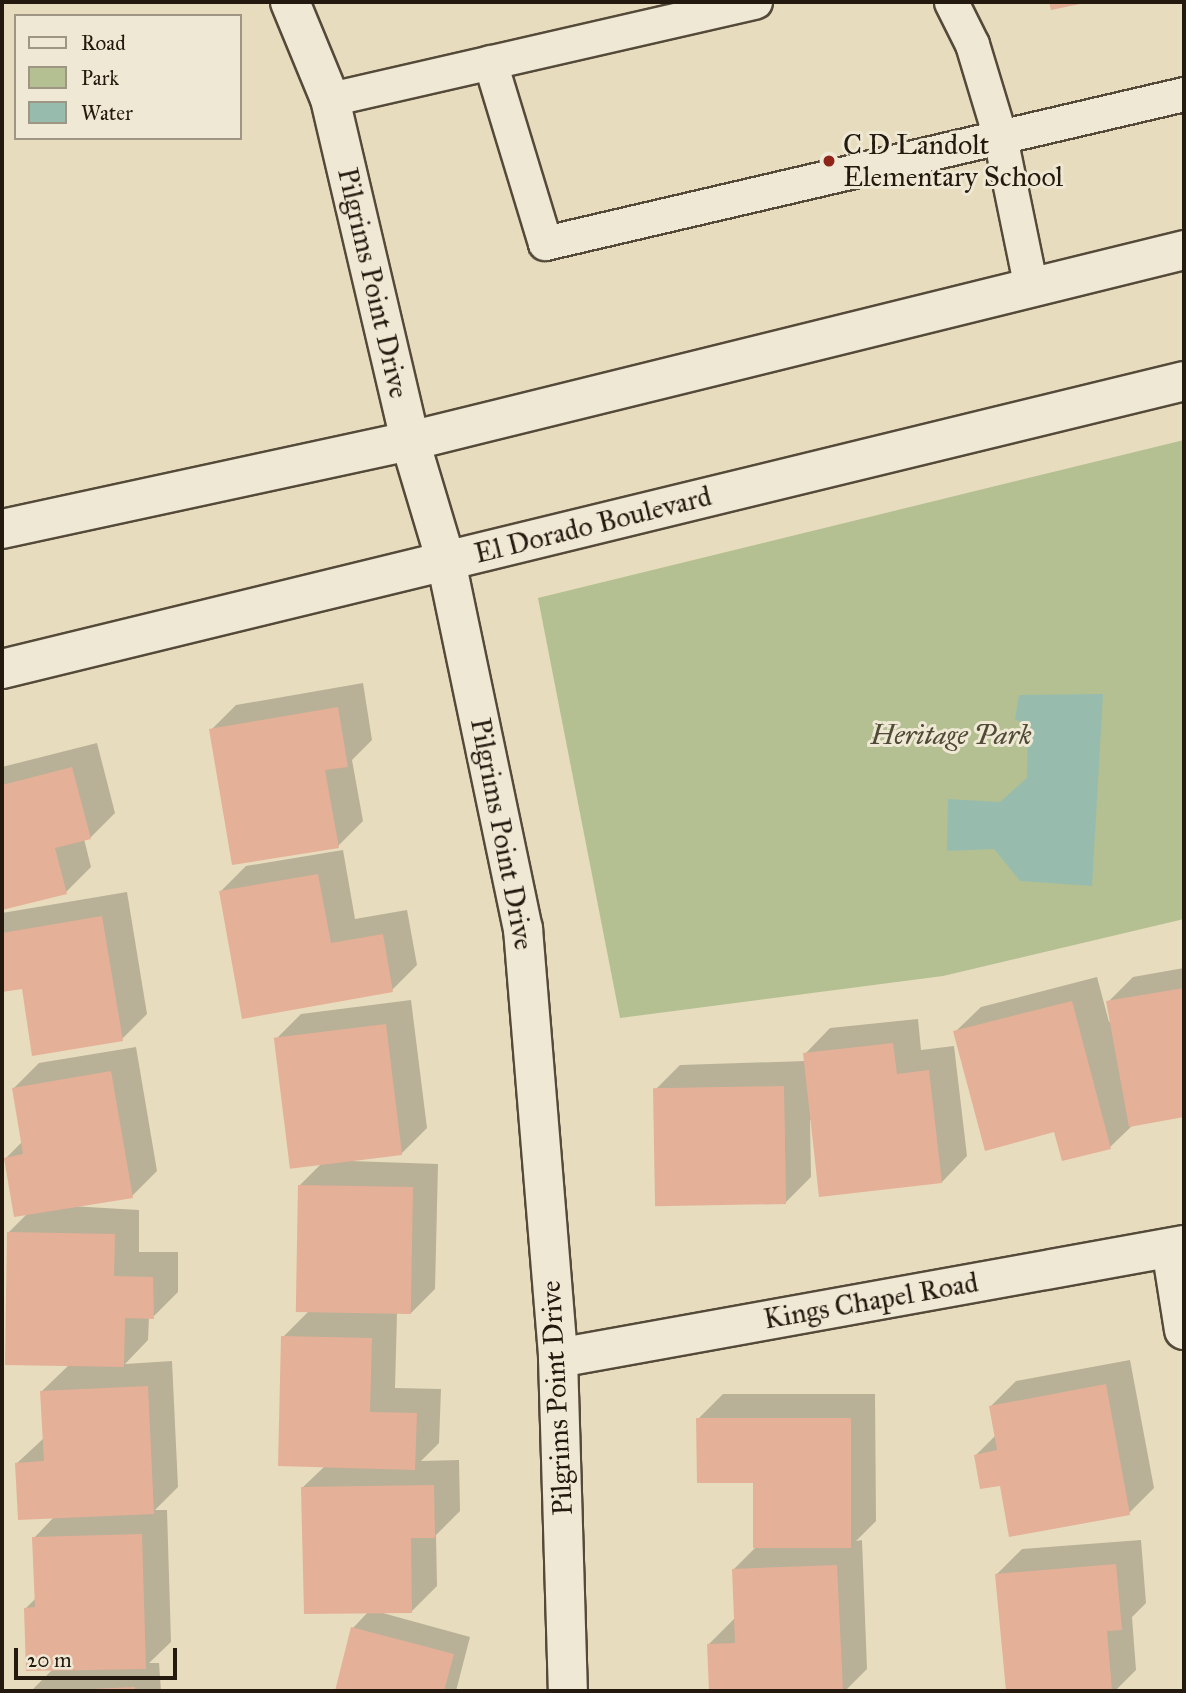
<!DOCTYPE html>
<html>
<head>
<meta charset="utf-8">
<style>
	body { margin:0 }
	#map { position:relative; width:1186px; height:1693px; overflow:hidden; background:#e7dcbd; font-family:"IM FELL Great Primer",serif }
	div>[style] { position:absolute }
	.green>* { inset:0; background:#b4c092 }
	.water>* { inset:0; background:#97bcad }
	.shadow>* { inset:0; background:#0003 }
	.building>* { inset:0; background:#e5b098; transform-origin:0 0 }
	.roads { filter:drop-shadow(2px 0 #554a3a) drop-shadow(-2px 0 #554a3a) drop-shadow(0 2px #554a3a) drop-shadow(0 -2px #554a3a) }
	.lane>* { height:33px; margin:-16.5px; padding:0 16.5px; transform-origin:16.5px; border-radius:16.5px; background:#efe8d4 }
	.street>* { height:38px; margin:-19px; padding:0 19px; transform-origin:19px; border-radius:19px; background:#efe8d4 }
	.secondary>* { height:38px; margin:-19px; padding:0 19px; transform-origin:19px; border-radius:19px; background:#efe8d4 }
	.dots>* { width:19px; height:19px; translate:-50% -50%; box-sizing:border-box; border:4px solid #efe8d4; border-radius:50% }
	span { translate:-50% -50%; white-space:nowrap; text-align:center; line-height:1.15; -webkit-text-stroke:6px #efe8d4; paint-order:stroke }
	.poi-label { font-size:28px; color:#24190e }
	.left { translate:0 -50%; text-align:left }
	.street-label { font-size:28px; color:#24190e }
	.park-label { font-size:28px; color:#4f4b36; font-style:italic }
	.frame { position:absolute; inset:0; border:4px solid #24190e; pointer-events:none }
	.legend { position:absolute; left:14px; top:14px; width:228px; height:126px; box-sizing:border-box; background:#efe8d4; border:2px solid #9e9585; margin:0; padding:9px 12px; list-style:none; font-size:21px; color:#24190e }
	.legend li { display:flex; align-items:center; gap:14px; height:35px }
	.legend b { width:35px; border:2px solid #9e9585 }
	.scale { position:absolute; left:14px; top:1648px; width:163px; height:32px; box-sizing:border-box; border:4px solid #24190e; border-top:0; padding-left:9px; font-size:21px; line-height:24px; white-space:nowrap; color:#24190e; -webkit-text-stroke:5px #efe8d4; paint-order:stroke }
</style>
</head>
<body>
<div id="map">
	<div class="green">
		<div style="clip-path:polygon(1184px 440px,1184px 919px,943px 976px,620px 1018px,538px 598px)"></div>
	</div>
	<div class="water">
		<div style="clip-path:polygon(1103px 694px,1092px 886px,1020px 881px,994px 849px,947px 851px,948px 799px,1000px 802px,1027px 778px,1028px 726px,1015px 719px,1019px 695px)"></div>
	</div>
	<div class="shadow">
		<div style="clip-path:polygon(363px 683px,372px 740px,352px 760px,363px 821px,338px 846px,211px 730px,236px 705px)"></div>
		<div style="clip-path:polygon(97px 743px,115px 813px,90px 838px,84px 839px,91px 867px,66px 892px,2px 909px,2px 767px)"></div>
		<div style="clip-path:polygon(343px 850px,355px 919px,407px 910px,417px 965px,392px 990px,221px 891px,246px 866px)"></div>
		<div style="clip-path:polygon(127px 892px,147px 1014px,122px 1039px,23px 987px,2px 990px,2px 913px)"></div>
		<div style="clip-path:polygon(1184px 968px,1184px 1116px,1134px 1124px,1110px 1147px,1056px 1130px,955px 1032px,981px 1007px,1097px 977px,1109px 1022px,1112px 1021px,1108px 1002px,1133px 977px)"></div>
		<div style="clip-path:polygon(411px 1000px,427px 1128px,402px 1153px,350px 1161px,438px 1164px,435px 1289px,410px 1314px,397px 1313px,395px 1388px,441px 1389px,439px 1443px,421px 1461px,459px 1460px,460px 1511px,436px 1535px,437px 1586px,412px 1611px,379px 1612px,470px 1637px,456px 1691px,336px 1691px,353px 1628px,369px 1611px,303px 1487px,325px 1466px,283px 1337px,309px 1311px,299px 1186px,323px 1162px,276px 1039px,301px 1014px)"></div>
		<div style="clip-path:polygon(918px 1019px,921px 1050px,954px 1046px,967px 1156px,942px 1182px,810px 1120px,811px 1177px,786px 1202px,655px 1090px,680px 1065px,806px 1061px,805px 1054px,830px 1028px)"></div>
		<div style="clip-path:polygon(136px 1047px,157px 1171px,132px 1196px,70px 1206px,139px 1210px,139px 1252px,178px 1252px,178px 1292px,153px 1317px,149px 1317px,148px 1340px,125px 1364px,172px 1361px,178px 1487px,155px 1510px,167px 1510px,171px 1642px,149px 1663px,159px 1663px,161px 1691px,31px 1691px,53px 1669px,26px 1608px,36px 1598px,34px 1538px,55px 1516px,16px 1464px,44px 1438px,41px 1392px,69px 1365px,8px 1233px,28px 1213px,6px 1158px,23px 1141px,14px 1088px,39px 1063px)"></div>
		<div style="clip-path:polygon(1130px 1360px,1154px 1488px,1129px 1513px,1001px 1484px,975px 1456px,996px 1435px,991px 1406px,1016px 1381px)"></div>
		<div style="clip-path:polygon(723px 1394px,875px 1394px,876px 1521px,856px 1541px,862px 1540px,867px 1669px,845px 1691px,711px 1691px,709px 1644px,734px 1619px,734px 1569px,755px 1548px,755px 1481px,698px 1419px)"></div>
		<div style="clip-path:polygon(1141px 1540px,1146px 1603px,1132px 1617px,1136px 1670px,1115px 1691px,1008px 1691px,997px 1574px,1022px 1549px)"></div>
	</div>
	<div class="building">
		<div style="clip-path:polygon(1049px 2px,1085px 2px,1085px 3px,1051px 10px)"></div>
		<div style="clip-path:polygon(338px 707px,348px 767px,325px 770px,339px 848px,232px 865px,209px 729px)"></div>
		<div style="clip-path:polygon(72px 767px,91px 839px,55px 848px,67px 894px,2px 910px,2px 785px)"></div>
		<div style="clip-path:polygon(318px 874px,331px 943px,383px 934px,393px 992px,242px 1019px,219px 891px)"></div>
		<div style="clip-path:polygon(102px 916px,123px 1041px,32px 1056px,22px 989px,2px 992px,2px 933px)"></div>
		<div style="clip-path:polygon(1184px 988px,1184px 1117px,1129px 1127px,1106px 1001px)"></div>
		<div style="clip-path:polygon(1072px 1001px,1111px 1149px,1062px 1161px,1054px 1132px,985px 1151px,953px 1031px)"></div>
		<div style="left:386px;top:1024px;width:132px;height:113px;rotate:83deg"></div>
		<div style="clip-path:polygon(893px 1043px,897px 1074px,929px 1070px,942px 1183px,819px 1197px,803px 1053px)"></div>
		<div style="clip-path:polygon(111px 1071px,133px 1198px,14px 1217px,4px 1158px,23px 1154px,12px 1088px)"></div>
		<div style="left:784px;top:1086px;width:118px;height:131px;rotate:89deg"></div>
		<div style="left:298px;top:1185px;width:115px;height:127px;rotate:1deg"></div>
		<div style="clip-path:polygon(7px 1232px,115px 1234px,114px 1276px,153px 1277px,154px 1319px,125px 1318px,124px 1367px,5px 1365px)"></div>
		<div style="clip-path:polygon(281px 1336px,372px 1338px,370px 1412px,417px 1413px,415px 1470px,278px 1466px)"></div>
		<div style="clip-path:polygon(1106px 1384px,1130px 1515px,1009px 1537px,1000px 1486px,980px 1489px,974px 1455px,997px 1450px,989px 1406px)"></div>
		<div style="clip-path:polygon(148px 1386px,154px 1514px,18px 1520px,15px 1463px,44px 1461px,40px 1391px)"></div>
		<div style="clip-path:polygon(696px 1418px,851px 1418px,851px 1548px,753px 1548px,753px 1483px,697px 1483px)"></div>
		<div style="clip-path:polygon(434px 1485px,435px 1538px,411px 1538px,412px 1613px,304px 1614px,301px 1487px)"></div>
		<div style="clip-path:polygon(142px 1534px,146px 1669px,26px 1671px,24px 1608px,35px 1607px,32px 1537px)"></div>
		<div style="clip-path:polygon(1116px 1564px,1122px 1630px,1107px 1631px,1112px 1691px,1006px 1691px,995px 1574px)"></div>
		<div style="clip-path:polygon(837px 1565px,843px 1691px,709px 1691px,707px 1644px,735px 1643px,732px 1569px)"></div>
		<div style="clip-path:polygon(351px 1627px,454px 1654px,444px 1691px,335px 1691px)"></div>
		<div style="clip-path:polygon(135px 1687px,135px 1691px,90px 1691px,90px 1689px)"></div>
	</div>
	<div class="roads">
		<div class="lane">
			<div style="left:951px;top:2px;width:47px;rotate:63.4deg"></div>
			<div style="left:972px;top:44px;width:97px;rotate:73.2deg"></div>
			<div style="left:1000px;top:137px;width:154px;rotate:78.4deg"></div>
			<div style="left:490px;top:62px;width:189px;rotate:73.1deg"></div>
			<div style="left:545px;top:243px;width:656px;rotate:-13.13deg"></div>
			<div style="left:330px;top:99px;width:436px;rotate:-12.9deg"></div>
		</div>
		<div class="street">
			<div style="left:446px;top:561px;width:376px;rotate:78.2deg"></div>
			<div style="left:523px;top:929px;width:430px;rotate:85.3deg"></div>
			<div style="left:558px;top:1358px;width:333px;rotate:88.3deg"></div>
			<div style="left:1171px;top:1248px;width:83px;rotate:81deg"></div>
			<div style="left:558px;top:1358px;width:636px;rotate:-10.23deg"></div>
		</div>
		<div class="secondary">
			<div style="left:290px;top:2px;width:105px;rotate:67.6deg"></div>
			<div style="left:330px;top:99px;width:351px;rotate:76.8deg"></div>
			<div style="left:410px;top:441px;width:125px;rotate:73.3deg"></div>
			<div style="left:2px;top:529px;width:417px;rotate:-12.2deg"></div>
			<div style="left:410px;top:441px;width:797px;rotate:-13.86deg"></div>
			<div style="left:2px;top:669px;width:1217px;rotate:-13.69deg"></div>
		</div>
	</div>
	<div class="dots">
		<div style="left:829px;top:161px;background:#8f2418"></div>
	</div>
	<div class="poi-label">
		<span class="left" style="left:843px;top:161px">C D Landolt<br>Elementary School</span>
	</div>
	<div class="street-label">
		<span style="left:373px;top:283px;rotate:77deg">Pilgrims Point Drive</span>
		<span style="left:593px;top:525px;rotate:-14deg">El Dorado Boulevard</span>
		<span style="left:502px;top:834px;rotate:79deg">Pilgrims Point Drive</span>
		<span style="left:871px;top:1301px;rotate:-10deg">Kings Chapel Road</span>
		<span style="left:557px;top:1398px;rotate:-93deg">Pilgrims Point Drive</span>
	</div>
	<div class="park-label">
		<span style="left:951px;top:735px">Heritage Park</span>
	</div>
	<div class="frame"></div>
	<ul class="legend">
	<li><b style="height:9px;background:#efe8d4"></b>Road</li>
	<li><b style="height:19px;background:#b4c092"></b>Park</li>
	<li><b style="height:19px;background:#97bcad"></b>Water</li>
	</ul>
	<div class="scale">20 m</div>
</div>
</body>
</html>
